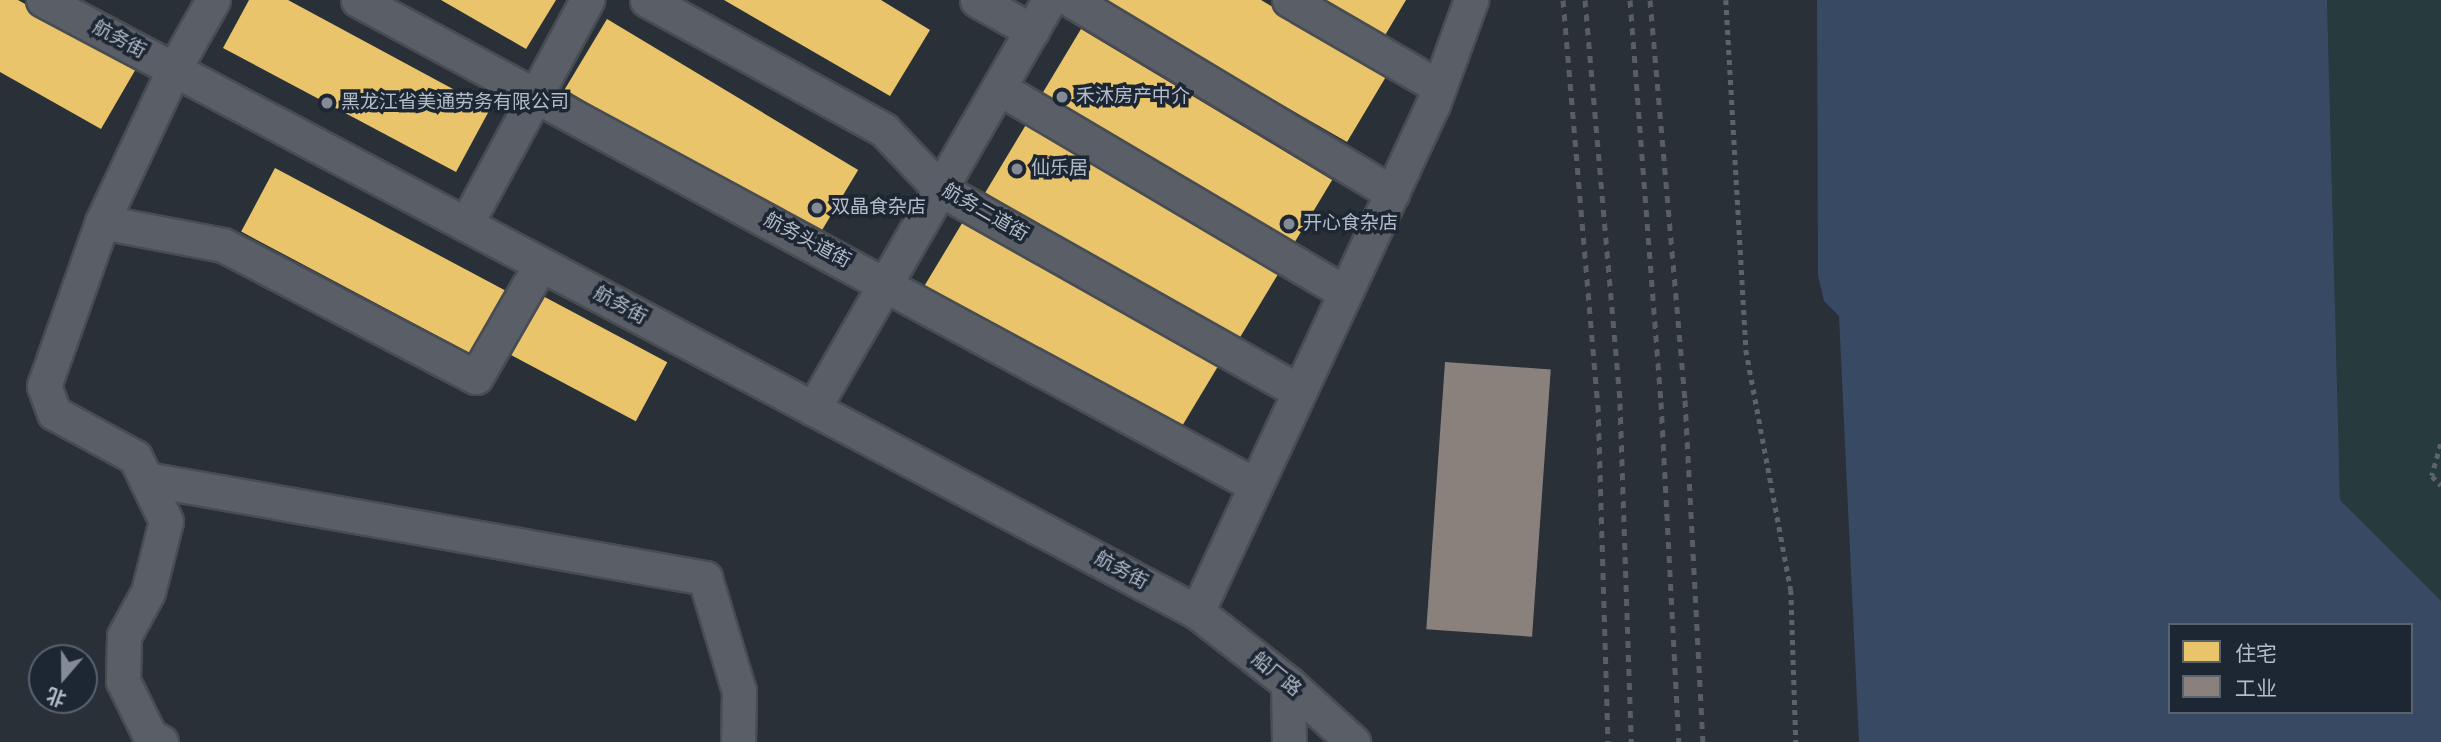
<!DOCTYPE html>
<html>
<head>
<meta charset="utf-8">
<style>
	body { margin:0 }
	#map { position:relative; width:2441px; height:742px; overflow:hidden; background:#2a3038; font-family:Karla,"Noto Sans SC",sans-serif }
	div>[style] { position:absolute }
	.green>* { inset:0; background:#273a3e }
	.water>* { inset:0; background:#384963 }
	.homes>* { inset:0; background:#e9c46a; transform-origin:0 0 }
	.industry>* { inset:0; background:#8a817c; transform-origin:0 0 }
	.path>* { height:4.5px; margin-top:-2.25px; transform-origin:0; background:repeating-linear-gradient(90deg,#5d636a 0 5px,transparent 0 10px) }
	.roads { filter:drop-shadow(2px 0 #484c53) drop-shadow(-2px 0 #484c53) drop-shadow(0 2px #484c53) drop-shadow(0 -2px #484c53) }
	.minor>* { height:33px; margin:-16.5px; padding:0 16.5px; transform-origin:16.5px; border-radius:16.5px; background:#5a5e66 }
	.rail>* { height:5px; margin-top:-2.5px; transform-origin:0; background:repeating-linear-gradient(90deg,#595d64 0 7px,transparent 0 14px) }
	.dots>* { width:19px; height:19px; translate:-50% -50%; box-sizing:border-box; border:4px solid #1d2633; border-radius:50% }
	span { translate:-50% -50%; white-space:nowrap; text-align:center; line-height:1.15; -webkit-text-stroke:7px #1d2633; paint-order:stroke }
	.street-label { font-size:19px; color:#b4bcc9 }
	.poi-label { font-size:19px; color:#b4bcc9 }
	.left { translate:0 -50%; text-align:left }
	.legend { position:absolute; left:2168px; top:623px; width:245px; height:91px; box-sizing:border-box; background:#1d2633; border:2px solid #59626f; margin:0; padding:9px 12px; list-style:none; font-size:21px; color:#b4bcc9 }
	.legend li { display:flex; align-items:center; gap:14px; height:35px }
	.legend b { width:35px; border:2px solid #59626f }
	.north { position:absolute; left:28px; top:644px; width:70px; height:70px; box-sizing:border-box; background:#1d2633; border:2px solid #59626f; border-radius:50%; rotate:200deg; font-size:19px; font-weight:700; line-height:28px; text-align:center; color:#b4bcc9 }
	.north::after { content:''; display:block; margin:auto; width:24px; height:32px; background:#848b96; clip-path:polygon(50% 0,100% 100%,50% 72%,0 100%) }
</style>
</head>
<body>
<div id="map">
	<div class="green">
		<div style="clip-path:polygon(2327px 0,2441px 0,2441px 601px,2340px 500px)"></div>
	</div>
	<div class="water">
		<div style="clip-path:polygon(evenodd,1817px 0,2327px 0,2340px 500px,2441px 601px,2441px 742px,1859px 742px,1839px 316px,1824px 301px,1818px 276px,1817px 0,2170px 625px,2411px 625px,2411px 712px,2170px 712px,2170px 625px)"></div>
	</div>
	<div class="homes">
		<div style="clip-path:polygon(0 0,18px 0,137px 67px,101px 129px,0 72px)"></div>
		<div style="clip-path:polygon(249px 0,288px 0,490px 109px,456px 172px,223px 48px)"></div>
		<div style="clip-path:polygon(441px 0,556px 0,526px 49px)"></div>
		<div style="clip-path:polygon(724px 0,881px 0,930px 30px,890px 96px)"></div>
		<div style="clip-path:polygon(1100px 0,1261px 0,1387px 75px,1347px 142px)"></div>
		<div style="clip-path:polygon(1307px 0,1406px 0,1381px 42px)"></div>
		<div style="left:607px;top:19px;width:293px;height:82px;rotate:31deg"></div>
		<div style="left:1081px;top:29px;width:293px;height:81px;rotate:31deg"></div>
		<div style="left:1027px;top:123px;width:293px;height:81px;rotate:31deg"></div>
		<div style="left:275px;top:168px;width:264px;height:72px;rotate:28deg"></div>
		<div style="left:967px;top:215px;width:293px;height:82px;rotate:31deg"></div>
		<div style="left:541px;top:295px;width:143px;height:67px;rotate:28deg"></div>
	</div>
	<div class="industry">
		<div style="left:1445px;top:362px;width:106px;height:268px;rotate:4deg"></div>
	</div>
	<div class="path">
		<div style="left:1726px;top:0;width:351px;rotate:86.7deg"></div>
		<div style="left:1746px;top:350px;width:244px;rotate:79.4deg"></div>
		<div style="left:1791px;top:590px;width:152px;rotate:88.1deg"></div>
		<div style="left:2441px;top:444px;width:33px;rotate:106deg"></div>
		<div style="left:2432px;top:476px;width:13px;rotate:45deg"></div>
	</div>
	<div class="roads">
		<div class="minor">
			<div style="left:43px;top:0;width:1306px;rotate:27.94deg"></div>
			<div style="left:1197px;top:612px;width:115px;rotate:38deg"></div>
			<div style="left:1288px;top:683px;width:88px;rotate:42.2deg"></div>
			<div style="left:358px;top:0;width:1020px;rotate:28.4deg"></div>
			<div style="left:647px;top:0;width:270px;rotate:28.7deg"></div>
			<div style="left:884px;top:130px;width:81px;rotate:46.5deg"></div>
			<div style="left:940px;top:189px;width:412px;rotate:29.4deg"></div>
			<div style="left:977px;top:0;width:63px;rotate:29.4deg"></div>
			<div style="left:1071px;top:0;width:375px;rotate:31deg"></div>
			<div style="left:1289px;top:0;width:173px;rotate:30.1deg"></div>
			<div style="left:999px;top:88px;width:402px;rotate:30.6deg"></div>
			<div style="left:102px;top:222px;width:123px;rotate:10.8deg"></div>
			<div style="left:223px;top:245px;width:285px;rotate:27.6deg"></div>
			<div style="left:476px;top:377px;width:130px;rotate:-60.1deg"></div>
			<div style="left:466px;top:224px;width:255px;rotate:-61.6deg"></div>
			<div style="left:813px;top:409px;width:472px;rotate:-60deg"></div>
			<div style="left:146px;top:479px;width:568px;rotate:10.04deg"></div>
			<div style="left:705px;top:578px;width:118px;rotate:73.3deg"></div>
			<div style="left:739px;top:691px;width:51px;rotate:91.1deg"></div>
			<div style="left:1197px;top:612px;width:560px;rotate:-65.08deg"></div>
			<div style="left:1433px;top:104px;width:111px;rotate:-69.9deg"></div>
			<div style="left:1288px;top:683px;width:59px;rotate:89deg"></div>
			<div style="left:161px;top:742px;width:13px;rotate:-151deg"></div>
			<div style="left:150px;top:736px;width:61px;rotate:-116.1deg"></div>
			<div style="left:123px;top:681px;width:45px;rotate:-88.7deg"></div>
			<div style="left:124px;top:636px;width:50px;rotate:-61.4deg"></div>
			<div style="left:148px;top:592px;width:73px;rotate:-75.8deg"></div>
			<div style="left:166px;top:521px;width:71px;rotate:-115.8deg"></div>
			<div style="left:135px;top:457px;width:92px;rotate:-151.5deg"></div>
			<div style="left:54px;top:413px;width:29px;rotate:-110deg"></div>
			<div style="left:44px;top:386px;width:174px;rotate:-70.5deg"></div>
			<div style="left:102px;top:222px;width:169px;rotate:-64.8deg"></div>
			<div style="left:174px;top:69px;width:79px;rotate:-60.5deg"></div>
		</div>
	</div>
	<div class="rail">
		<div style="left:1563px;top:0;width:407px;rotate:85.1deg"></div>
		<div style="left:1598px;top:405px;width:337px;rotate:88.3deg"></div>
		<div style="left:1585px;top:0;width:405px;rotate:85deg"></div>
		<div style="left:1620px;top:403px;width:339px;rotate:88.1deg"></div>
		<div style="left:1630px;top:0;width:403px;rotate:85.6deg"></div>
		<div style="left:1661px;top:402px;width:340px;rotate:87deg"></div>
		<div style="left:1650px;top:0;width:402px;rotate:85deg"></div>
		<div style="left:1685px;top:400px;width:342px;rotate:87deg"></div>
	</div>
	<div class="dots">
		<div style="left:1062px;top:97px;background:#848b96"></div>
		<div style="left:327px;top:103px;background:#848b96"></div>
		<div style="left:1017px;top:169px;background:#848b96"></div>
		<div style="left:817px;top:208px;background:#848b96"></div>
		<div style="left:1289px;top:224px;background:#848b96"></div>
	</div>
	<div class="street-label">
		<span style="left:119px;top:40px;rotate:28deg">航务街</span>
		<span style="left:985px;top:213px;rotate:30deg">航务二道街</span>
		<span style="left:807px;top:241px;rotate:28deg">航务头道街</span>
		<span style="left:620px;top:306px;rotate:28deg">航务街</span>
		<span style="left:1121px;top:571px;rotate:28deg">航务街</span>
		<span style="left:1276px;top:675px;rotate:39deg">船厂路</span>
	</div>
	<div class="poi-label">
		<span class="left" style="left:1076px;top:97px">禾沐房产中介</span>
		<span class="left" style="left:341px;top:103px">黑龙江省美通劳务有限公司</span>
		<span class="left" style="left:1031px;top:169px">仙乐居</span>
		<span class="left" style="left:831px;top:208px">双晶食杂店</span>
		<span class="left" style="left:1303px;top:224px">开心食杂店</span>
	</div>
	<ul class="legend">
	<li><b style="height:19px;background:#e9c46a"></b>住宅</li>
	<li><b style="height:19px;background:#8a817c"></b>工业</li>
	</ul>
	<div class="north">北</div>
</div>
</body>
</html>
